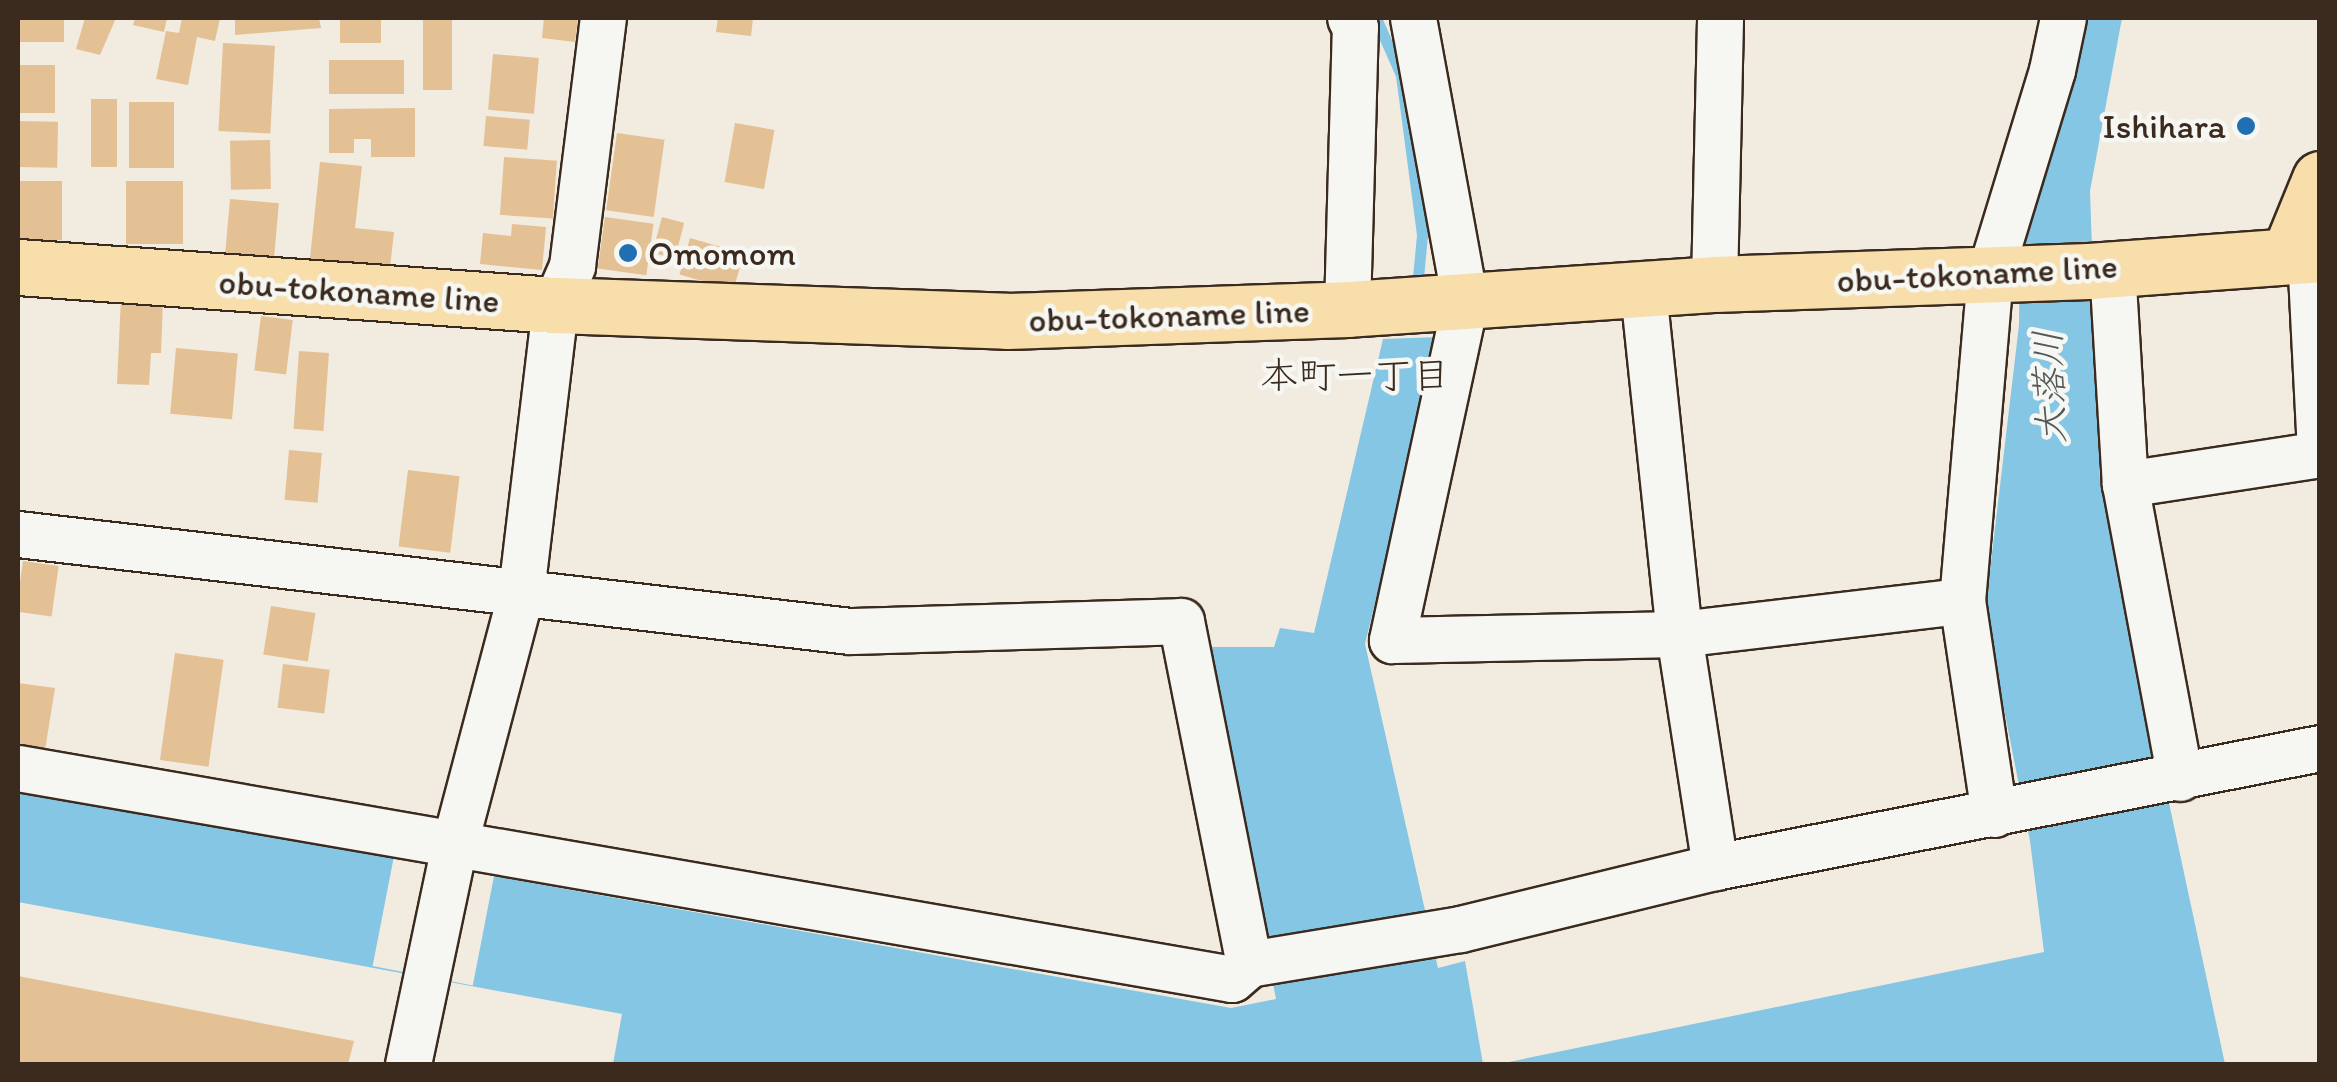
<!DOCTYPE html>
<html>
<head>
<meta charset="utf-8">
<style>
	body { margin:0 }
	#map { position:relative; width:2337px; height:1082px; overflow:hidden; background:#f2ebdf; font-family:Itim,"Klee One",sans-serif }
	div>[style] { position:absolute }
	.water>* { inset:0; background:#85c6e5 }
	.pier>* { inset:0; background:#f2ebdf; transform-origin:0 0 }
	.stream>* { height:11px; margin:-5.5px; padding:0 5.5px; transform-origin:5.5px; border-radius:5.5px; background:#85c6e5 }
	.building>* { inset:0; background:#e4c095; transform-origin:0 0 }
	.roads { filter:drop-shadow(2px 0 #3b2a1e) drop-shadow(-2px 0 #3b2a1e) drop-shadow(0 2px #3b2a1e) drop-shadow(0 -2px #3b2a1e) }
	.minor>* { height:45px; margin:-22.5px; padding:0 22.5px; transform-origin:22.5px; border-radius:22.5px; background:#f6f6f2 }
	.major>* { height:55px; margin:-27.5px; padding:0 27.5px; transform-origin:27.5px; border-radius:27.5px; background:#f8deab }
	.dots>* { width:28px; height:28px; translate:-50% -50%; box-sizing:border-box; border:5px solid #f6f6f2; border-radius:50% }
	span { translate:-50% -50%; white-space:nowrap; text-align:center; line-height:1.15; -webkit-text-stroke:9px #f6f6f2; paint-order:stroke }
	.poi-label { font-size:35px; color:#3b2a1e }
	.right { translate:-100% -50%; text-align:right }
	.left { translate:0 -50%; text-align:left }
	.street-label { font-size:35px; color:#3b2a1e }
	.neighbourhood-label { font-size:38px; color:#3b2a1e }
	.water-label { font-size:38px; color:#51595a; font-style:italic }
	.frame { position:absolute; inset:0; border:20px solid #3b2a1e; pointer-events:none }
</style>
</head>
<body>
<div id="map">
	<div class="water">
		<div style="clip-path:polygon(2069px 18px,2122px 18px,2090px 191px,2100px 481px,2225px 1064px,1499px 1064px,2044px 952px,2030px 841px,1985px 613px,2019px 325px,2020px 229px)"></div>
		<div style="clip-path:polygon(1440px 337px,1365px 644px,1438px 968px,1465px 961px,1483px 1064px,613px 1064px,622px 1014px,18px 902px,18px 791px,1231px 1008px,1276px 999px,1207px 647px,1274px 647px,1280px 628px,1314px 633px,1383px 339px)"></div>
	</div>
	<div class="pier">
		<div style="left:394px;top:856px;width:102px;height:112px;rotate:11deg"></div>
	</div>
	<div class="stream">
		<div style="left:1376px;top:18px;width:62px;rotate:66.3deg"></div>
		<div style="left:1401px;top:75px;width:161px;rotate:82.5deg"></div>
		<div style="left:1422px;top:235px;width:53px;rotate:95.4deg"></div>
	</div>
	<div class="building">
		<div style="left:18px;top:18px;width:46px;height:24px"></div>
		<div style="clip-path:polygon(85px 18px,116px 18px,100px 55px,76px 49px)"></div>
		<div style="clip-path:polygon(135px 18px,167px 18px,164px 32px,133px 25px)"></div>
		<div style="clip-path:polygon(182px 18px,220px 18px,215px 41px,197px 37px,188px 85px,156px 79px,166px 31px,179px 33px)"></div>
		<div style="clip-path:polygon(235px 18px,319px 18px,321px 28px,235px 35px)"></div>
		<div style="left:340px;top:18px;width:41px;height:25px"></div>
		<div style="left:423px;top:18px;width:29px;height:72px"></div>
		<div style="clip-path:polygon(544px 18px,578px 18px,575px 42px,542px 38px)"></div>
		<div style="clip-path:polygon(718px 18px,753px 18px,751px 36px,716px 32px)"></div>
		<div style="left:223px;top:43px;width:52px;height:88px;rotate:3deg"></div>
		<div style="left:493px;top:54px;width:46px;height:56px;rotate:5deg"></div>
		<div style="left:329px;top:60px;width:75px;height:34px"></div>
		<div style="left:18px;top:65px;width:37px;height:48px"></div>
		<div style="left:91px;top:99px;width:26px;height:68px"></div>
		<div style="left:129px;top:102px;width:45px;height:66px"></div>
		<div style="clip-path:polygon(415px 108px,415px 157px,371px 157px,371px 139px,354px 139px,354px 153px,329px 153px,329px 109px)"></div>
		<div style="left:486px;top:116px;width:44px;height:30px;rotate:5deg"></div>
		<div style="left:18px;top:121px;width:40px;height:46px;rotate:1deg"></div>
		<div style="left:735px;top:123px;width:40px;height:60px;rotate:10deg"></div>
		<div style="left:617px;top:133px;width:48px;height:78px;rotate:8deg"></div>
		<div style="left:270px;top:140px;width:49px;height:40px;rotate:89deg"></div>
		<div style="left:504px;top:157px;width:53px;height:58px;rotate:4deg"></div>
		<div style="clip-path:polygon(320px 162px,362px 166px,355px 228px,394px 232px,389px 276px,309px 268px)"></div>
		<div style="left:18px;top:181px;width:44px;height:59px"></div>
		<div style="left:126px;top:181px;width:57px;height:63px"></div>
		<div style="left:230px;top:199px;width:49px;height:54px;rotate:5deg"></div>
		<div style="left:605px;top:217px;width:49px;height:52px;rotate:8deg"></div>
		<div style="left:662px;top:217px;width:23px;height:37px;rotate:15deg"></div>
		<div style="clip-path:polygon(512px 224px,546px 227px,542px 270px,480px 264px,483px 233px,511px 236px)"></div>
		<div style="left:690px;top:238px;width:56px;height:38px;rotate:16deg"></div>
		<div style="clip-path:polygon(121px 298px,163px 300px,161px 353px,151px 353px,149px 385px,117px 384px)"></div>
		<div style="left:261px;top:316px;width:32px;height:55px;rotate:7deg"></div>
		<div style="left:176px;top:348px;width:62px;height:66px;rotate:5deg"></div>
		<div style="left:299px;top:351px;width:30px;height:78px;rotate:4deg"></div>
		<div style="left:289px;top:450px;width:33px;height:50px;rotate:5deg"></div>
		<div style="left:408px;top:470px;width:52px;height:77px;rotate:7deg"></div>
		<div style="left:23px;top:561px;width:36px;height:51px;rotate:8deg"></div>
		<div style="left:271px;top:606px;width:45px;height:49px;rotate:9deg"></div>
		<div style="left:175px;top:653px;width:49px;height:108px;rotate:8deg"></div>
		<div style="left:283px;top:664px;width:47px;height:44px;rotate:7deg"></div>
		<div style="clip-path:polygon(18px 683px,55px 688px,45px 750px,18px 746px)"></div>
		<div style="clip-path:polygon(18px 976px,354px 1041px,348px 1064px,18px 1064px)"></div>
	</div>
	<div class="roads">
		<div class="minor">
			<div style="left:1413px;top:18px;width:289px;rotate:79.6deg"></div>
			<div style="left:1465px;top:302px;width:346px;rotate:102.2deg"></div>
			<div style="left:1392px;top:640px;width:287px;rotate:-1.2deg"></div>
			<div style="left:1679px;top:634px;width:285px;rotate:-6.7deg"></div>
			<div style="left:2310px;top:254px;width:198px;rotate:87.1deg"></div>
			<div style="left:2112px;top:267px;width:217px;rotate:86.6deg"></div>
			<div style="left:2125px;top:484px;width:299px;rotate:79.4deg"></div>
			<div style="left:1714px;top:284px;width:266px;rotate:-88.7deg"></div>
			<div style="left:1643px;top:291px;width:345px;rotate:84deg"></div>
			<div style="left:1679px;top:634px;width:236px;rotate:81.2deg"></div>
			<div style="left:1347px;top:309px;width:282px;rotate:-88.4deg"></div>
			<div style="left:1355px;top:27px;width:10px;rotate:-119deg"></div>
			<div style="left:2125px;top:484px;width:197px;rotate:-8.7deg"></div>
			<div style="left:18px;top:534px;width:838px;rotate:6.65deg"></div>
			<div style="left:850px;top:631px;width:331px;rotate:-1.7deg"></div>
			<div style="left:1181px;top:621px;width:350px;rotate:78.8deg"></div>
			<div style="left:18px;top:768px;width:1232px;rotate:9.86deg"></div>
			<div style="left:1232px;top:979px;width:23px;rotate:-41deg"></div>
			<div style="left:1249px;top:964px;width:214px;rotate:-9.4deg"></div>
			<div style="left:1460px;top:929px;width:262px;rotate:-13.7deg"></div>
			<div style="left:1715px;top:867px;width:617px;rotate:-11.13deg"></div>
			<div style="left:1994px;top:814px;width:215px;rotate:-98.5deg"></div>
			<div style="left:1962px;top:601px;width:329px;rotate:-85.1deg"></div>
			<div style="left:1990px;top:273px;width:212px;rotate:-73deg"></div>
			<div style="left:2052px;top:70px;width:53px;rotate:-78.1deg"></div>
			<div style="left:408px;top:1064px;width:223px;rotate:-78.1deg"></div>
			<div style="left:454px;top:846px;width:263px;rotate:-75.2deg"></div>
			<div style="left:521px;top:592px;width:289px;rotate:-83.2deg"></div>
			<div style="left:555px;top:305px;width:43px;rotate:-66.4deg"></div>
			<div style="left:572px;top:266px;width:250px;rotate:-82.9deg"></div>
		</div>
		<div class="major">
			<div style="left:2289px;top:255px;width:82px;rotate:-67.8deg"></div>
			<div style="left:18px;top:267px;width:538px;rotate:4.05deg"></div>
			<div style="left:555px;top:305px;width:452px;rotate:2deg"></div>
			<div style="left:1007px;top:321px;width:340px;rotate:-2deg"></div>
			<div style="left:1347px;top:309px;width:368px;rotate:-3.9deg"></div>
			<div style="left:1714px;top:284px;width:375px;rotate:-2deg"></div>
			<div style="left:2089px;top:271px;width:232px;rotate:-4.2deg"></div>
		</div>
	</div>
	<div class="dots">
		<div style="left:2246px;top:126px;background:#1f6fb2"></div>
		<div style="left:628px;top:253px;background:#1f6fb2"></div>
	</div>
	<div class="poi-label">
		<span class="right" style="left:2226px;top:126px">Ishihara</span>
		<span class="left" style="left:648px;top:253px">Omomom</span>
	</div>
	<div class="street-label">
		<span style="left:1977px;top:273px;rotate:-3deg">obu-tokoname line</span>
		<span style="left:359px;top:291px;rotate:4deg">obu-tokoname line</span>
		<span style="left:1169px;top:315px;rotate:-2deg">obu-tokoname line</span>
	</div>
	<div class="neighbourhood-label">
		<span style="left:1355px;top:376px">本町一丁目</span>
	</div>
	<div class="water-label">
		<span style="left:2050px;top:387px;rotate:-92deg">大落川</span>
	</div>
	<div class="frame"></div>
</div>
</body>
</html>
